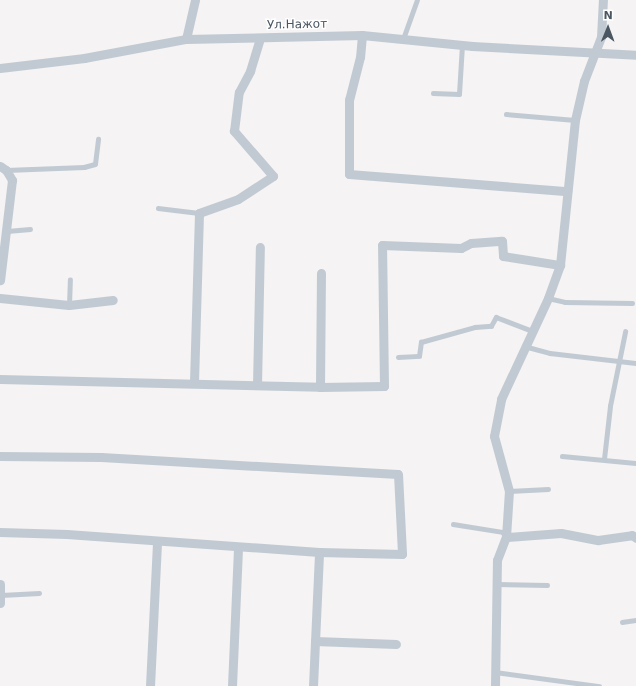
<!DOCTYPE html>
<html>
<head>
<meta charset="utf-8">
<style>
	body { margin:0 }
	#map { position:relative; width:636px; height:686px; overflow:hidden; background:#f5f3f3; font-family:"DejaVu Sans",sans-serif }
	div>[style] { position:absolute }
	.service>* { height:4.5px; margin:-2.25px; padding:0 2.25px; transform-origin:2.25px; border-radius:2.25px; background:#c1cad2 }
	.minor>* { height:9px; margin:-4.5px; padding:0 4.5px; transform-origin:4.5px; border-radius:4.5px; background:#c1cad2 }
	span { translate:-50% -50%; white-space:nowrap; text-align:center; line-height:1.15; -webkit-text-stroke:3px #fff; paint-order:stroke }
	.street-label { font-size:12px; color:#4a5661 }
	.north { position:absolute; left:588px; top:8px; width:40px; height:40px; -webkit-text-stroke:3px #fff; paint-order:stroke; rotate:1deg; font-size:11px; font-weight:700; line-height:16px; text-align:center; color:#4a5661 }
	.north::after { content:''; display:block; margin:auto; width:14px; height:18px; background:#4a5661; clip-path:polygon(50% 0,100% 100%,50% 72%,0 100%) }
</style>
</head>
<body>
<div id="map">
	<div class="service">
		<div style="left:403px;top:39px;width:41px;rotate:-70.3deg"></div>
		<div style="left:433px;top:93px;width:26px;rotate:2deg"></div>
		<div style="left:459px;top:94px;width:49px;rotate:-86.5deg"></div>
		<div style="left:506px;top:114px;width:69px;rotate:5deg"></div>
		<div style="left:6px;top:170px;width:78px;rotate:-2.2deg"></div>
		<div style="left:84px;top:167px;width:11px;rotate:-15deg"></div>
		<div style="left:95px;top:164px;width:25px;rotate:-83deg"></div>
		<div style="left:158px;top:208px;width:41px;rotate:7deg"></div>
		<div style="left:7px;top:231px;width:23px;rotate:-5deg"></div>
		<div style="left:548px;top:298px;width:17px;rotate:13deg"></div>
		<div style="left:565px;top:302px;width:67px;rotate:0.9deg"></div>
		<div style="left:69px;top:305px;width:25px;rotate:-88deg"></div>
		<div style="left:524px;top:346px;width:27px;rotate:15deg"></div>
		<div style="left:550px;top:353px;width:87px;rotate:6.6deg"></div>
		<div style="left:398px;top:357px;width:21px;rotate:-3deg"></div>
		<div style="left:419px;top:356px;width:14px;rotate:-82deg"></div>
		<div style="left:421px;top:342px;width:56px;rotate:-15.5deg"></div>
		<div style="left:475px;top:327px;width:16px;rotate:-4deg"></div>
		<div style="left:491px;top:326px;width:10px;rotate:-61deg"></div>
		<div style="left:496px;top:317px;width:39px;rotate:21deg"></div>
		<div style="left:562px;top:456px;width:74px;rotate:5.4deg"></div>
		<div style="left:604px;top:459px;width:53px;rotate:-83.5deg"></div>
		<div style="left:610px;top:406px;width:76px;rotate:-78.5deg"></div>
		<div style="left:509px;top:491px;width:39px;rotate:-3deg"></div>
		<div style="left:453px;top:524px;width:51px;rotate:9.1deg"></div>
		<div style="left:503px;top:532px;width:4px;rotate:63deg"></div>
		<div style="left:497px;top:584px;width:50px;rotate:1.1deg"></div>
		<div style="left:1px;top:595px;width:38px;rotate:-3deg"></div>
		<div style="left:622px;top:622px;width:14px;rotate:-8deg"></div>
		<div style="left:495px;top:672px;width:105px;rotate:7.7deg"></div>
	</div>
	<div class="minor">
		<div style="left:362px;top:35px;width:22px;rotate:95deg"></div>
		<div style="left:360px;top:57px;width:44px;rotate:104.3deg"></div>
		<div style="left:349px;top:100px;width:74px;rotate:90deg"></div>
		<div style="left:349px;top:174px;width:219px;rotate:4.5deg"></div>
		<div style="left:186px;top:39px;width:40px;rotate:-77deg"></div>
		<div style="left:0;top:68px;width:85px;rotate:-6.8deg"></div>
		<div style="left:84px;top:58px;width:104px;rotate:-10.6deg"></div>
		<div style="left:186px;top:39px;width:176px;rotate:-1.3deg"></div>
		<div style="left:362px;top:35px;width:111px;rotate:5.7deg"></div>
		<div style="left:472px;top:46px;width:164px;rotate:3.1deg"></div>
		<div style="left:0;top:166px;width:7px;rotate:34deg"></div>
		<div style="left:6px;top:170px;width:12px;rotate:59deg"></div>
		<div style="left:12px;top:180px;width:101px;rotate:96.8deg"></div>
		<div style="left:0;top:298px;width:69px;rotate:5.8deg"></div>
		<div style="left:69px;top:305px;width:44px;rotate:-6.5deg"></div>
		<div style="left:0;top:379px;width:320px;rotate:1.4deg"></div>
		<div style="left:320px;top:387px;width:64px;rotate:-0.9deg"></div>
		<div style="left:384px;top:386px;width:141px;rotate:-90.8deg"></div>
		<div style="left:382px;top:245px;width:79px;rotate:2.2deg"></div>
		<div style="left:461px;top:248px;width:11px;rotate:-27deg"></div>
		<div style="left:471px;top:243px;width:31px;rotate:-4deg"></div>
		<div style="left:502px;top:241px;width:15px;rotate:86deg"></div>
		<div style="left:503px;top:256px;width:58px;rotate:9deg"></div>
		<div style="left:194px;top:382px;width:169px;rotate:-88.3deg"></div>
		<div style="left:199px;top:213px;width:41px;rotate:-19.7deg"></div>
		<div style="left:238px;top:199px;width:42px;rotate:-33.3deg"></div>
		<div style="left:273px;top:176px;width:60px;rotate:-130.9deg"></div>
		<div style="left:234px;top:131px;width:39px;rotate:-83deg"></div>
		<div style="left:239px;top:92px;width:24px;rotate:-62deg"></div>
		<div style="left:250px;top:71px;width:34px;rotate:-73deg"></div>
		<div style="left:257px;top:385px;width:138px;rotate:-88.8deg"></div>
		<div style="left:320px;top:387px;width:114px;rotate:-89.5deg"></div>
		<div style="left:0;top:456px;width:101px;rotate:0.6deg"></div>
		<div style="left:101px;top:457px;width:297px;rotate:3.3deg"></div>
		<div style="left:398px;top:474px;width:80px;rotate:87.1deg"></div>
		<div style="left:402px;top:554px;width:83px;rotate:-178.6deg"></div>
		<div style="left:319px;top:552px;width:253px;rotate:-175.9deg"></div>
		<div style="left:67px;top:534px;width:67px;rotate:-178.3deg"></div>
		<div style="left:506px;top:537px;width:55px;rotate:-4.2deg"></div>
		<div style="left:561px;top:533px;width:38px;rotate:11deg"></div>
		<div style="left:598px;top:540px;width:34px;rotate:-8deg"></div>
		<div style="left:632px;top:535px;width:5px;rotate:37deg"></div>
		<div style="left:0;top:584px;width:19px;rotate:90deg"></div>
		<div style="left:315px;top:641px;width:81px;rotate:2.1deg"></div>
		<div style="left:150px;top:686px;width:144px;rotate:-87.2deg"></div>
		<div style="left:232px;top:686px;width:139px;rotate:-87.5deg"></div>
		<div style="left:313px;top:686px;width:134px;rotate:-87.4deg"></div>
		<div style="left:495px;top:686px;width:126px;rotate:-89.1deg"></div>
		<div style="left:497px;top:560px;width:25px;rotate:-69deg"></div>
		<div style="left:506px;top:537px;width:46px;rotate:-86.3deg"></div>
		<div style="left:509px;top:491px;width:57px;rotate:-105.3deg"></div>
		<div style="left:494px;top:436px;width:38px;rotate:-79deg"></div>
		<div style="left:501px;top:399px;width:111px;rotate:-65deg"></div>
		<div style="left:548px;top:298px;width:35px;rotate:-70deg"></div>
		<div style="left:560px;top:265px;width:146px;rotate:-84.1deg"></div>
		<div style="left:575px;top:120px;width:40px;rotate:-77deg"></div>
		<div style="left:584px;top:81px;width:47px;rotate:-68.9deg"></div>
		<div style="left:601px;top:37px;width:37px;rotate:-87deg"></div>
	</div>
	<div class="street-label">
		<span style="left:297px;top:25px;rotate:-1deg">Ул.Нажот</span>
	</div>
	<div class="north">N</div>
</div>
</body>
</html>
